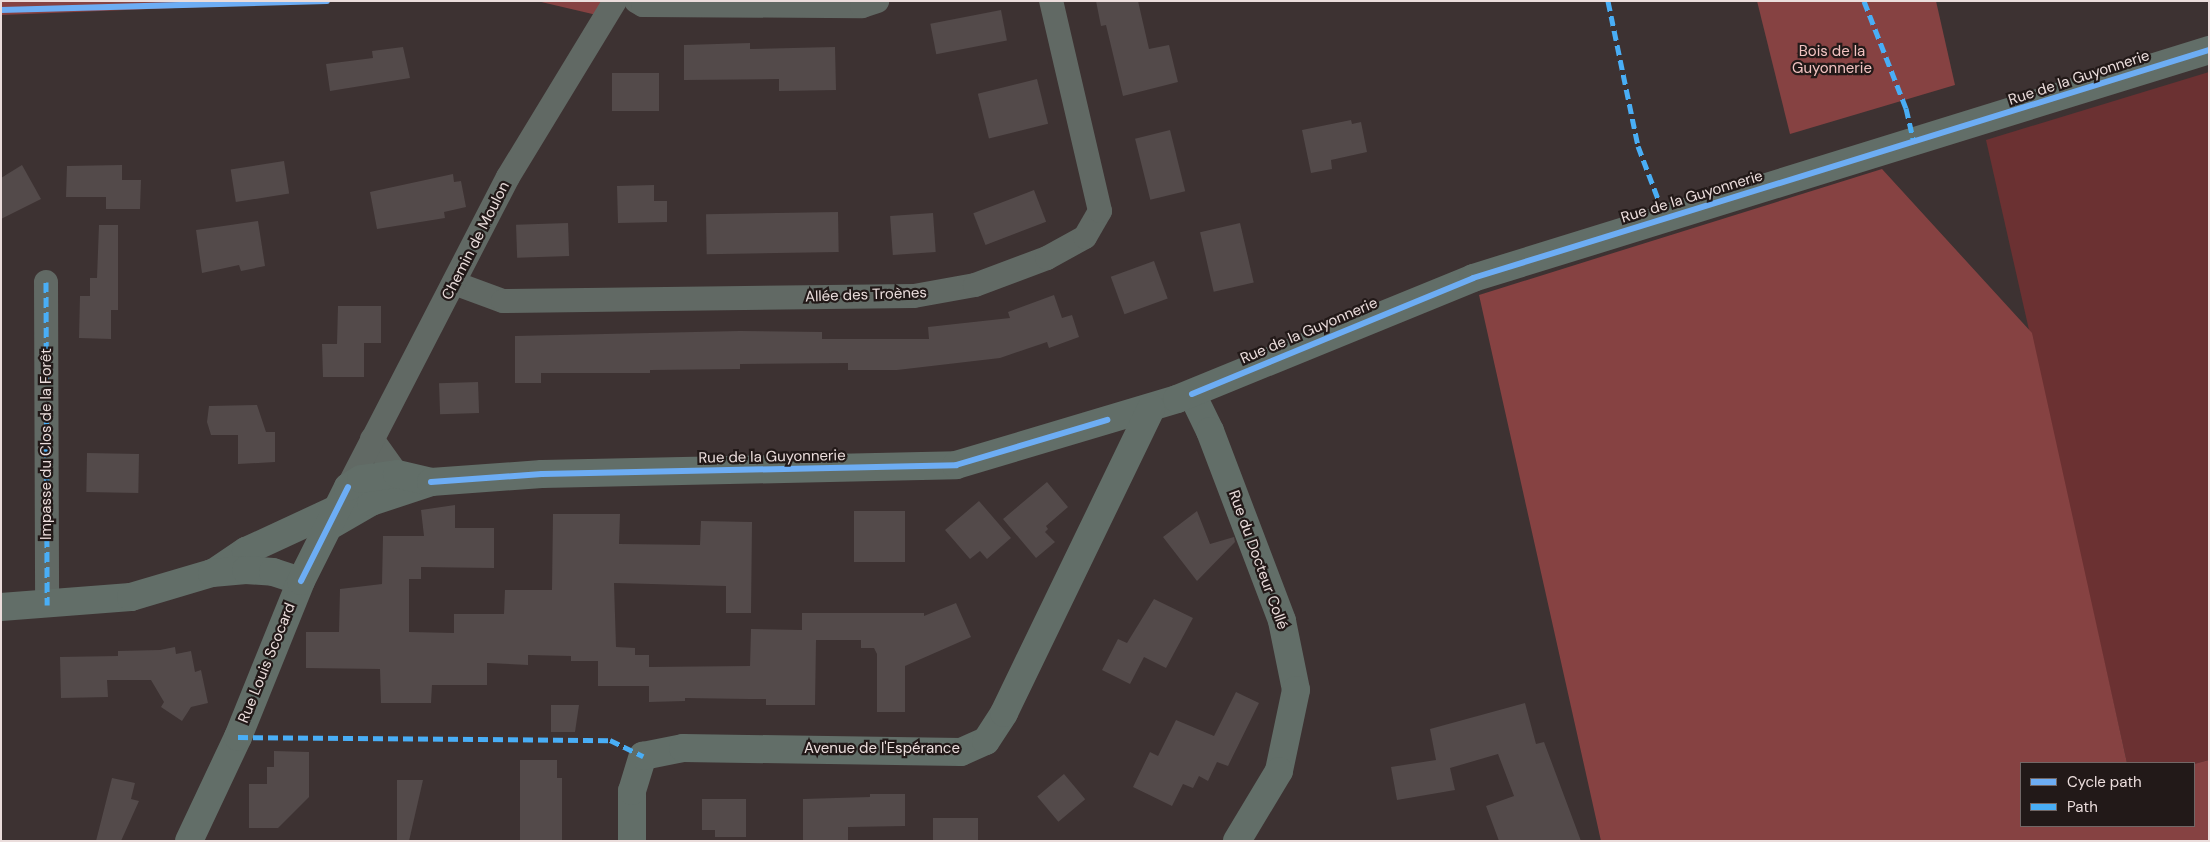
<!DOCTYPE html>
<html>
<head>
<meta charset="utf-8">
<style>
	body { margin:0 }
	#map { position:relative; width:2210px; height:842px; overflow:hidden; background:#3d3232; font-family:"DM Sans",sans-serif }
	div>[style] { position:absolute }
	.green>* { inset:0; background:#6b3132 }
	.forest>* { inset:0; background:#864242 }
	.building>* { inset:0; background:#534a4a; transform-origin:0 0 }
	.street>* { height:24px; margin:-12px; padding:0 12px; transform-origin:12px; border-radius:12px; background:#616964 }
	.secondary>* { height:28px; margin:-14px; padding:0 14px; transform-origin:14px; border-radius:14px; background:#626e68 }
	.quiet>* { height:5px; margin-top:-2.5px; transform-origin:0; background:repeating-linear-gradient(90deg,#49aef6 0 10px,transparent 0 15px) }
	.cycleway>* { height:6px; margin:-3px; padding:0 3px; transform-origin:3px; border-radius:3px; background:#6dadf4 }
	span { translate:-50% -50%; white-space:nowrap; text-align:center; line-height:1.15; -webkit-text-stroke:4.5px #221918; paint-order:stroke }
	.park-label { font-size:15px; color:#f1c2c0 }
	.street-label { font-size:15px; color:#ebdddc }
	.frame { position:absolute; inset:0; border:2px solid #ebdddc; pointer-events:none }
	.legend { position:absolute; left:2020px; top:762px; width:175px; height:65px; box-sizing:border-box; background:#221918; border:1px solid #726766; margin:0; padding:6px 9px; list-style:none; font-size:15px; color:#ebdddc }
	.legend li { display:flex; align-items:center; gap:10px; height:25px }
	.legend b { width:25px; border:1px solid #726766 }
</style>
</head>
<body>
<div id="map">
	<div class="green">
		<div style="clip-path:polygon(2209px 72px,2209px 760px,2194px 764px,2127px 763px,1986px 140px)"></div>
	</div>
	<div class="forest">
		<div style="clip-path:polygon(1px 1px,351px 1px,1px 15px)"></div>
		<div style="clip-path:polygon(537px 1px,608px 1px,601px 16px)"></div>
		<div style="clip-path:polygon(1757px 1px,1936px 1px,1955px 85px,1790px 134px)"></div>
		<div style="clip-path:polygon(1882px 169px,2032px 333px,2127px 763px,2021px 763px,2021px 826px,2194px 826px,2194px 764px,2209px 760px,2209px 841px,1601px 841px,1479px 295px)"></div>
	</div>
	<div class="building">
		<div style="clip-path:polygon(1096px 1px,1138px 1px,1149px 49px,1169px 45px,1178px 82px,1123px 96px,1106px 25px,1101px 26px)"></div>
		<div style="left:1001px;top:10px;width:31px;height:72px;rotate:79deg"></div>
		<div style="clip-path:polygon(750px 43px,750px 49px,835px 47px,836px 90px,779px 91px,779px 79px,684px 80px,684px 45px)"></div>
		<div style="clip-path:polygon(403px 47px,410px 78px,330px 91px,326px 64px,373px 58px,372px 51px)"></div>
		<div style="left:612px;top:73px;width:47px;height:38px"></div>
		<div style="left:1037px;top:79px;width:46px;height:61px;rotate:76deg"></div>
		<div style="clip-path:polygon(1351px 120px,1352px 124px,1361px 122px,1367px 152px,1331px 160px,1332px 169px,1311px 173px,1302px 130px)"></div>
		<div style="left:1170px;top:130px;width:63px;height:36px;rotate:76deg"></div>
		<div style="left:284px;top:161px;width:33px;height:54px;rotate:81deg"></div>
		<div style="clip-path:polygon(22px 165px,41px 199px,1px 219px,1px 178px)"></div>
		<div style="clip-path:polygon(122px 165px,122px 180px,141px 180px,140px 209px,106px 209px,106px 197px,66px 197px,67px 166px)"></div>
		<div style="clip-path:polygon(453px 174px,454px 182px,461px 181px,466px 207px,444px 212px,445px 218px,377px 229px,370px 192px)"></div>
		<div style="clip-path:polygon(654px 185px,654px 201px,667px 201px,667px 222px,618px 223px,617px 186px)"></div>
		<div style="left:1034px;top:190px;width:34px;height:65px;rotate:69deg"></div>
		<div style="left:838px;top:212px;width:40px;height:132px;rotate:89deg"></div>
		<div style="left:933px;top:213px;width:39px;height:43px;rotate:86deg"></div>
		<div style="clip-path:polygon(258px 221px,265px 266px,241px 271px,239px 265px,202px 273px,196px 230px)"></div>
		<div style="left:568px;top:223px;width:33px;height:52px;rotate:88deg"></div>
		<div style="left:1240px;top:223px;width:61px;height:41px;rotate:77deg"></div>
		<div style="clip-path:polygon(99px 225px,118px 225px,118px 310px,111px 310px,111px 339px,79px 338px,80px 296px,90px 296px,90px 278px,97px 278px)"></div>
		<div style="left:1154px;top:261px;width:40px;height:46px;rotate:70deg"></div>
		<div style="clip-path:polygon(1054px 295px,1062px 318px,1072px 315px,1079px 337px,1049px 348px,1047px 342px,1000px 358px,897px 370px,848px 370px,848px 363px,740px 364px,740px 369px,650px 370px,650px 373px,541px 373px,541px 383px,515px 383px,515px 336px,740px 331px,822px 332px,822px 339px,929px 339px,928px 327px,1010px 318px,1008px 312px)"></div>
		<div style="clip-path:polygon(338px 306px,381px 306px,381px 343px,364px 343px,364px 377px,323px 377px,322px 344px,337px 344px)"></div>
		<div style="left:478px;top:382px;width:31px;height:39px;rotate:88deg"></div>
		<div style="clip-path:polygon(257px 405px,266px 432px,275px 432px,275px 462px,238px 464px,238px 435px,211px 435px,207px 422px,209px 406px)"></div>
		<div style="left:87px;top:453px;width:52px;height:39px;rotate:1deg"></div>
		<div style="clip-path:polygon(1047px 482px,1068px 507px,1046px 526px,1048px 529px,1045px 532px,1055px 542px,1036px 558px,1003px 519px)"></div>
		<div style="clip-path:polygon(979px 501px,1011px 538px,987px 559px,980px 551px,970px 559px,945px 530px)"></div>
		<div style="clip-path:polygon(455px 505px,455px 528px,494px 528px,494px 568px,421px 567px,421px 579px,409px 579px,409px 632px,454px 633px,454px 614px,504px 614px,505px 590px,552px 590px,553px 514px,620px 514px,619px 544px,700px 545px,701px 521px,752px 522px,751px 613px,726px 613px,726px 586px,614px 583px,616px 647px,635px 648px,635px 655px,649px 655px,649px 667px,750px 666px,751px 629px,802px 630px,802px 613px,924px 613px,924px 616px,956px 603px,971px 637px,905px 666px,905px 712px,877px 712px,877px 654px,874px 648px,861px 648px,861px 640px,816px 640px,815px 705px,766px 705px,766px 699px,750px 699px,685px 698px,685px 701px,649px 702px,649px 681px,649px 686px,598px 686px,598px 661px,571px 661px,571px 656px,528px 655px,528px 665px,487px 663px,487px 685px,432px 685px,431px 703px,381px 703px,380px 669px,306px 668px,306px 632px,339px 632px,340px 589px,382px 584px,383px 536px,424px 536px,421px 510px)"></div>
		<div style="left:854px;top:511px;width:51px;height:51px"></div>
		<div style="clip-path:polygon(1197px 511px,1210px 544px,1234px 537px,1235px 542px,1197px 581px,1163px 537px)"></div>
		<div style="clip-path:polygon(1154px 599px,1193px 618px,1166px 668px,1144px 657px,1130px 684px,1102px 670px,1118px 639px,1127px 643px)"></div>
		<div style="clip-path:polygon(175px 647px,176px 654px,191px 651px,195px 672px,201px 670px,208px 703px,191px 707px,182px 721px,161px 707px,164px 702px,151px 680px,107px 680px,108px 697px,61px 698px,60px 657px,118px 656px,118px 651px,160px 650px)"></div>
		<div style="clip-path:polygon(1236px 692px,1259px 703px,1228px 766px,1217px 762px,1208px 781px,1199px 776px,1193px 788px,1183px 784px,1172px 806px,1133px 787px,1150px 752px,1158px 756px,1176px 720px,1214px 736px)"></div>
		<div style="clip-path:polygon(1525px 703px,1536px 744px,1544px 742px,1581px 841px,1499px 841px,1486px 806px,1514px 796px,1498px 754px,1450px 768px,1455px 790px,1397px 800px,1391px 767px,1436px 760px,1430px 729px)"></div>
		<div style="clip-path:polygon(551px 705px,579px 705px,575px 732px,551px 732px)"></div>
		<div style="clip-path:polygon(274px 751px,309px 752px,309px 797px,278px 828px,249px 828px,249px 784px,267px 784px,267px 767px,274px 767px)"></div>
		<div style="clip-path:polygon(520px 760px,557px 760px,557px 778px,562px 778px,562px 841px,520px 841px)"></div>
		<div style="left:1064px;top:774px;width:33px;height:35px;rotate:50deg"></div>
		<div style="clip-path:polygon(112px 778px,135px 783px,131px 799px,139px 801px,121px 841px,96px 841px)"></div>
		<div style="clip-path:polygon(397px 780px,423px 780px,409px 841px,397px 841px)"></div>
		<div style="clip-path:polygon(870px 794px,905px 794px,905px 826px,848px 827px,848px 841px,803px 841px,803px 799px,870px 797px)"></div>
		<div style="clip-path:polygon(702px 799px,746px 799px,746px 837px,715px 837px,715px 830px,702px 830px)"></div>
		<div style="left:978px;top:818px;width:23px;height:45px;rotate:90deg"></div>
	</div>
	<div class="street">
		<div style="left:636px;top:1px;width:8px;rotate:30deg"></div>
		<div style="left:643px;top:5px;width:219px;rotate:0.3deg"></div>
		<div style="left:862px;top:6px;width:16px;rotate:-18deg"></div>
		<div style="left:46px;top:282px;width:323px;rotate:89.8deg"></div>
		<div style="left:454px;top:283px;width:52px;rotate:20.2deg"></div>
		<div style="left:503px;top:301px;width:411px;rotate:-0.7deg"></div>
		<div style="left:914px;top:296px;width:62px;rotate:-10.2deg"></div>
		<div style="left:975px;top:285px;width:77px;rotate:-20.6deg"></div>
		<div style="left:1047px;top:258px;width:43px;rotate:-28.9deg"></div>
		<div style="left:1085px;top:237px;width:30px;rotate:-60deg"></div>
		<div style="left:1100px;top:211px;width:216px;rotate:-103.1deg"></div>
		<div style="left:372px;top:439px;width:43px;rotate:54.5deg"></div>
		<div style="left:348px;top:487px;width:349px;rotate:-62.7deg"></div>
		<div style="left:508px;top:177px;width:206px;rotate:-58.7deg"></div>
	</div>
	<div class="secondary">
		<div style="left:1192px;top:394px;width:41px;rotate:64.1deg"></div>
		<div style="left:1210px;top:431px;width:203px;rotate:69.2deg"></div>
		<div style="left:1282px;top:621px;width:70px;rotate:78.5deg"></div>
		<div style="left:1296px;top:690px;width:83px;rotate:101.9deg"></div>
		<div style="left:1279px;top:771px;width:82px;rotate:121deg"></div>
		<div style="left:328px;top:527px;width:50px;rotate:-30.2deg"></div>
		<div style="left:371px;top:502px;width:63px;rotate:-18.4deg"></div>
		<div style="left:216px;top:571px;width:36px;rotate:-34deg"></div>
		<div style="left:246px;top:551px;width:100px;rotate:-24.8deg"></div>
		<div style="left:1px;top:607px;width:130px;rotate:-4.4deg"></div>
		<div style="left:131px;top:597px;width:84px;rotate:-16.5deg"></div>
		<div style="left:212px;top:573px;width:34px;rotate:-5deg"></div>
		<div style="left:246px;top:570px;width:27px;rotate:4deg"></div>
		<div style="left:273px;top:572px;width:29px;rotate:18deg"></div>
		<div style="left:189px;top:841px;width:115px;rotate:-64.8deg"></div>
		<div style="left:238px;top:737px;width:168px;rotate:-68deg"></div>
		<div style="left:301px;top:581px;width:105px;rotate:-63.4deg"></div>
		<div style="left:348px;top:487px;width:15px;rotate:-32deg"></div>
		<div style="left:361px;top:479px;width:36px;rotate:-8deg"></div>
		<div style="left:397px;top:474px;width:35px;rotate:13deg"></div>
		<div style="left:431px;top:482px;width:111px;rotate:-4.1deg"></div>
		<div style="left:542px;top:474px;width:414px;rotate:-1.2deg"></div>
		<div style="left:956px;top:465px;width:231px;rotate:-16.6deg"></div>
		<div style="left:1177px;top:399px;width:320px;rotate:-22.2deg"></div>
		<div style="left:1473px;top:278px;width:771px;rotate:-17.21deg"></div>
		<div style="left:632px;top:841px;width:50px;rotate:-90deg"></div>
		<div style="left:632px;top:791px;width:37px;rotate:-73deg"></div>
		<div style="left:643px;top:756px;width:41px;rotate:-11.3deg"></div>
		<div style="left:683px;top:748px;width:278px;rotate:0.8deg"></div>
		<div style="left:961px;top:752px;width:27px;rotate:-24deg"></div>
		<div style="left:986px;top:741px;width:33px;rotate:-57deg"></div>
		<div style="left:1004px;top:713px;width:338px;rotate:-64.2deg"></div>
	</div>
	<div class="quiet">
		<div style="left:1608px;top:1px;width:148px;rotate:78.3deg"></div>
		<div style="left:1638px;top:146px;width:76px;rotate:69.2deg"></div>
		<div style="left:1864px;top:1px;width:115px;rotate:68.6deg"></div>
		<div style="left:1906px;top:108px;width:36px;rotate:77deg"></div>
		<div style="left:46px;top:282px;width:323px;rotate:89.8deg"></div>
		<div style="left:238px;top:737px;width:372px;rotate:0.5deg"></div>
		<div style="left:610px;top:740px;width:37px;rotate:26deg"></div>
	</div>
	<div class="cycleway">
		<div style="left:1px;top:10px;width:326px;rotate:-1.6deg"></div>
		<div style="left:1192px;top:394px;width:304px;rotate:-22.4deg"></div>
		<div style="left:1473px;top:278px;width:771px;rotate:-17.21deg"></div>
		<div style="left:431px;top:482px;width:111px;rotate:-4.1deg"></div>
		<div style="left:542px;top:474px;width:414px;rotate:-1.2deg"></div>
		<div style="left:956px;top:465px;width:158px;rotate:-16.6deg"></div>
		<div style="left:301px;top:581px;width:105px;rotate:-63.4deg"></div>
	</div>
	<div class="park-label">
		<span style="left:1832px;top:60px">Bois de la<br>Guyonnerie</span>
	</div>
	<div class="street-label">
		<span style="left:2079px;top:78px;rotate:-18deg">Rue de la Guyonnerie</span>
		<span style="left:1692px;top:197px;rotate:-17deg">Rue de la Guyonnerie</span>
		<span style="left:476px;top:241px;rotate:-63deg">Chemin de Moulon</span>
		<span style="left:866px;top:295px;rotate:-2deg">Allée des Troènes</span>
		<span style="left:1309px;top:331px;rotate:-23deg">Rue de la Guyonnerie</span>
		<span style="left:47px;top:444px;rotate:-90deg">Impasse du Clos de la Forêt</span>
		<span style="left:772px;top:457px;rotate:-1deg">Rue de la Guyonnerie</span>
		<span style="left:1258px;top:560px;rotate:70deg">Rue du Docteur Collé</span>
		<span style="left:267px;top:663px;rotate:-68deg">Rue Louis Scocard</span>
		<span style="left:882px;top:749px">Avenue de l'Espérance</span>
	</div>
	<div class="frame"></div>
	<ul class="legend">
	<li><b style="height:6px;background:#6dadf4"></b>Cycle path</li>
	<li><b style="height:6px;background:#49aef6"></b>Path</li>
	</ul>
</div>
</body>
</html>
